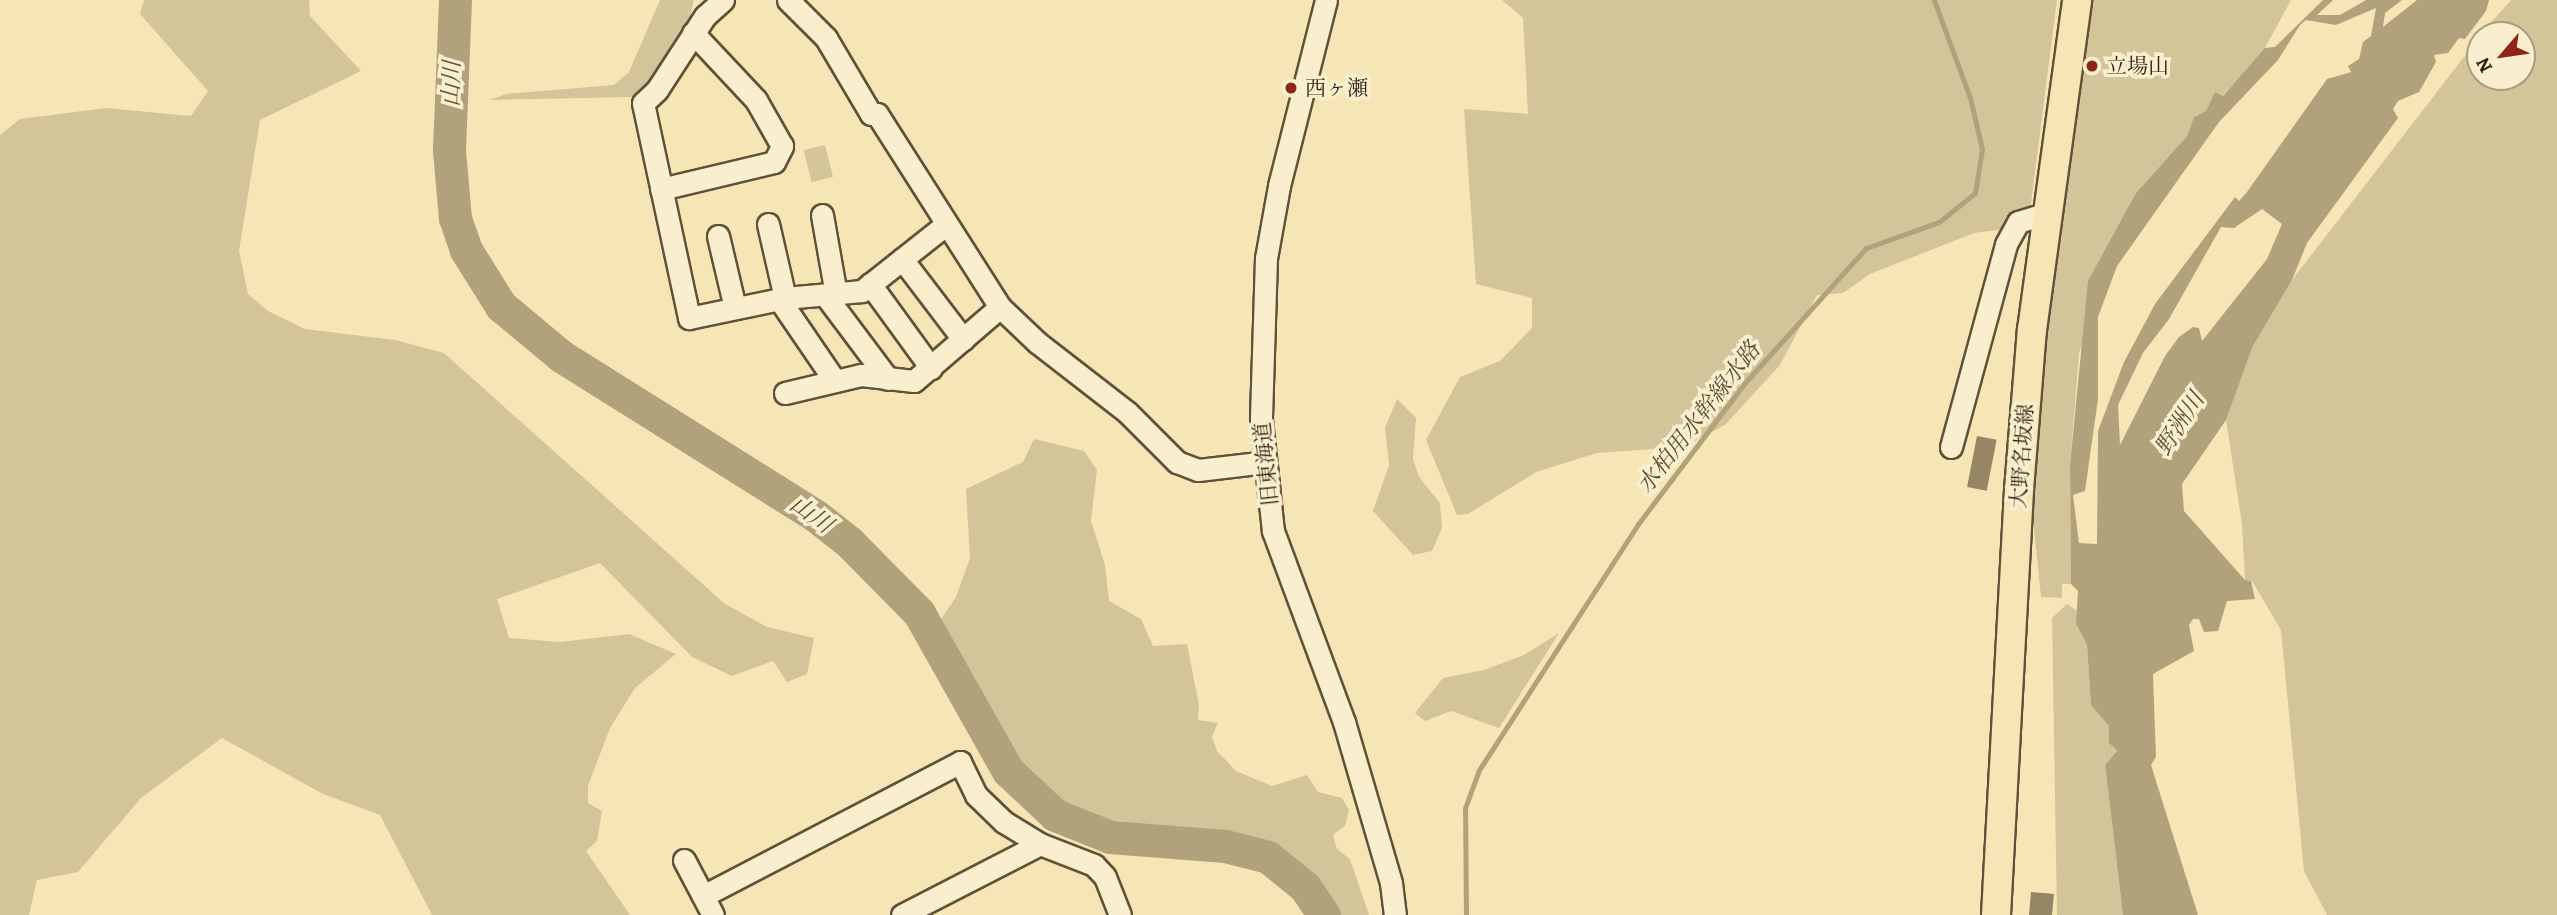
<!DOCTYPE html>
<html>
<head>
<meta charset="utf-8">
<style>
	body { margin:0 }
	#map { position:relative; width:2557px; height:915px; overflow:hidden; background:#f6e6b5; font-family:Alegreya,"Noto Serif JP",serif }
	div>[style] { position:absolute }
	.green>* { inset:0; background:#d4c499; transform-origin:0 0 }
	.water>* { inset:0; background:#b2a27c }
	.stream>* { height:5px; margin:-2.5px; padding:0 2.5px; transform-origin:2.5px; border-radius:2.5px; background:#b2a27c }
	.river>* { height:33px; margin:-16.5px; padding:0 16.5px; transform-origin:16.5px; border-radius:16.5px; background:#b2a27c }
	.building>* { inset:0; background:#968665; transform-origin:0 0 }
	.roads { filter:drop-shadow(2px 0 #605138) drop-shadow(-2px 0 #605138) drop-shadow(0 2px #605138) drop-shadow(0 -2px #605138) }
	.minor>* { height:21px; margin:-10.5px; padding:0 10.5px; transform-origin:10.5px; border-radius:10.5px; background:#f9efcf }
	.major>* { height:28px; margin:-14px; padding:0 14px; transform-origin:14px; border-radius:14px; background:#f6e6b5 }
	.dots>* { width:19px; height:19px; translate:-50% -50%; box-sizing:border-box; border:4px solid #f9efcf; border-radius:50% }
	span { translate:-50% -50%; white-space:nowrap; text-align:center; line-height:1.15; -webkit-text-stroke:7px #f9efcf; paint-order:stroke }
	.poi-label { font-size:21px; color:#2e1f0e }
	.left { translate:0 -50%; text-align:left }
	.street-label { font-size:21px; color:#2e1f0e }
	.water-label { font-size:23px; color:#5c4d34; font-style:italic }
	.north { position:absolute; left:2466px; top:21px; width:70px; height:70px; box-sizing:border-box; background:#f9efcf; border:2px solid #a89c82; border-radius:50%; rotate:241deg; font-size:19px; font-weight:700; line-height:28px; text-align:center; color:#2e1f0e }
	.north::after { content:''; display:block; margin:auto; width:24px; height:32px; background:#8f2418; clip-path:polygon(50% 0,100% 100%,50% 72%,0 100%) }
</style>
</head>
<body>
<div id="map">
	<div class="green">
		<div style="clip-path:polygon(144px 0,309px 0,310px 16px,361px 71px,260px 120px,239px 251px,248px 294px,268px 311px,305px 329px,395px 340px,444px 353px,725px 604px,767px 627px,814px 638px,807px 674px,787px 682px,773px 661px,732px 676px,692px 657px,600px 563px,497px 599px,509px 638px,560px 642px,629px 634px,676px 654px,635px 688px,610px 728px,588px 786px,588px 803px,602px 811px,597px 841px,586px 851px,630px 915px,432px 915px,380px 815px,323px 794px,222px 738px,141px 798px,78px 872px,37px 880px,29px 915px,0 915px,0 135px,20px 119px,106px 108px,191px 116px,208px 91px,140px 14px)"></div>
		<div style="clip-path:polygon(660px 0,694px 0,689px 21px,642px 90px,632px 97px,490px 100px,506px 94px,614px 85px,629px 72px)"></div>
		<div style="clip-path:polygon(1502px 0,2057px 0,2030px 211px,1998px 230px,1974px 233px,1870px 274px,1843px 293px,1817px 295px,1780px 365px,1725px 425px,1683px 447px,1597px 453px,1536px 472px,1468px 514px,1457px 515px,1426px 440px,1460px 377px,1500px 361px,1532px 328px,1532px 298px,1476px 284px,1464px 109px,1528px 114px,1523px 18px)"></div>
		<div style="clip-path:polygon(2082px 0,2291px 0,2259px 59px,2222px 96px,2215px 92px,2206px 111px,2194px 117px,2187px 136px,2136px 193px,2079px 353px,2070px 465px,2071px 584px,2062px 584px,2062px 598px,2041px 597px,2029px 480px)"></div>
		<div style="clip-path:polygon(2511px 0,2557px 0,2557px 915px,2327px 915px,2304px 871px,2281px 630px,2252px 581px,2245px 580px,2242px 524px,2226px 420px,2253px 346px,2292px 280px,2480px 36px,2480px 77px,2522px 77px,2522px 35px,2480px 35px)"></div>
		<div style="left:825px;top:145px;width:33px;height:22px;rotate:76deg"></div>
		<div style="clip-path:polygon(1397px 399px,1416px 418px,1413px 459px,1419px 477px,1440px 503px,1442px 528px,1432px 551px,1413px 555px,1373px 511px,1389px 465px,1385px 428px)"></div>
		<div style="clip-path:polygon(1034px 439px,1084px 451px,1097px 470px,1091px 521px,1105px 565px,1109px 601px,1141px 619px,1153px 646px,1187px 644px,1199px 705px,1198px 720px,1218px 723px,1212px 737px,1217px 751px,1236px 771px,1272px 786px,1307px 775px,1318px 792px,1342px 798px,1349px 810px,1345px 826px,1333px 835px,1337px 849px,1350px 859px,1369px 915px,1338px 915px,1298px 867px,1269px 851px,1212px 833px,1113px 829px,1057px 810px,1017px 776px,939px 622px,956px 597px,970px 558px,966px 489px,1023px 462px)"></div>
		<div style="clip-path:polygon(2067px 604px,2077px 611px,2076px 624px,2087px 645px,2091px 705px,2109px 726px,2109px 743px,2117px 751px,2105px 765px,2123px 915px,2057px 915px,2052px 618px)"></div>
		<div style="clip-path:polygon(1559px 633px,1499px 728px,1451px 711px,1425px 721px,1415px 713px,1443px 678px,1484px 670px,1524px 655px)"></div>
	</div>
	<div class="water">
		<div style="clip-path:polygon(evenodd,2323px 0,2333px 0,2317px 15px,2340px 15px,2366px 0,2402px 0,2385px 13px,2383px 27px,2417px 0,2489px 0,2486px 11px,2465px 39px,2459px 38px,2448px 53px,2434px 55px,2436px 62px,2419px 92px,2398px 101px,2393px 109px,2398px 118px,2307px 243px,2292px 280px,2253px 346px,2226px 420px,2182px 484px,2184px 511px,2245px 580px,2251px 581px,2255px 599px,2227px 601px,2218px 631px,2204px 632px,2199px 619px,2193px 619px,2189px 625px,2194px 651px,2153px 674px,2156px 757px,2151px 765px,2198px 915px,2123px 915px,2105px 765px,2117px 751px,2109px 743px,2109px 726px,2091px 705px,2087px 645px,2076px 624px,2078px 591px,2071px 584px,2070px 465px,2088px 281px,2136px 193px,2187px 136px,2194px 117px,2206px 111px,2215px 92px,2223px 96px,2265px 48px,2275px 47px,2323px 0,2376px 8px,2371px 36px,2363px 42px,2359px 59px,2348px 66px,2351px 72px,2327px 79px,2247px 192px,2239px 201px,2235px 197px,2155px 304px,2124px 362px,2098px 431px,2097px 544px,2079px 543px,2073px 495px,2085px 491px,2098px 399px,2098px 317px,2117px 266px,2219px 122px,2278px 60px,2300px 25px,2306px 20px,2336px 25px,2376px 8px,2323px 0,2262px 209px,2282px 224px,2267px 259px,2202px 341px,2199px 328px,2193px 327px,2179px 337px,2165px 356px,2120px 445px,2118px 405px,2143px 353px,2169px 319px,2221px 227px,2234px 228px,2262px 209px)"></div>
	</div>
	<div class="stream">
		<div style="left:1466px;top:915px;width:107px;rotate:-90.5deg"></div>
		<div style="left:1465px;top:808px;width:40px;rotate:-69.8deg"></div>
		<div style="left:1479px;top:770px;width:293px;rotate:-57.1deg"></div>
		<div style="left:1638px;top:524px;width:174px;rotate:-52.9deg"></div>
		<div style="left:1743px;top:385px;width:184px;rotate:-48.1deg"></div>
		<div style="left:1866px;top:248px;width:77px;rotate:-19.6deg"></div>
		<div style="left:1939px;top:222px;width:46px;rotate:-38.9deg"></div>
		<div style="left:1975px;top:193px;width:45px;rotate:-81deg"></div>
		<div style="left:1982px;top:149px;width:52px;rotate:-103.2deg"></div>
		<div style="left:1970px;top:98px;width:104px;rotate:-110.2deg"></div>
	</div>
	<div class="river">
		<div style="left:455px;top:0;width:150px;rotate:92.3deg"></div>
		<div style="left:449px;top:150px;width:68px;rotate:85deg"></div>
		<div style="left:455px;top:218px;width:34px;rotate:71deg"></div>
		<div style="left:466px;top:250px;width:66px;rotate:58deg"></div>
		<div style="left:501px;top:306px;width:78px;rotate:39.8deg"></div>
		<div style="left:561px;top:356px;width:301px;rotate:32.1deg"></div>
		<div style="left:816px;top:516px;width:42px;rotate:38.2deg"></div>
		<div style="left:849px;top:542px;width:100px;rotate:45.4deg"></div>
		<div style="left:919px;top:613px;width:181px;rotate:60.6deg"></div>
		<div style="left:1008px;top:771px;width:64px;rotate:43.1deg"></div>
		<div style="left:1055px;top:815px;width:59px;rotate:21.8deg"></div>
		<div style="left:1110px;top:837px;width:115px;rotate:4.5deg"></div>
		<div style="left:1225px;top:846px;width:44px;rotate:14.3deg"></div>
		<div style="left:1268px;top:857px;width:48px;rotate:39deg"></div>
		<div style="left:1305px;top:887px;width:34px;rotate:56deg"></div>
	</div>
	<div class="building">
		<div style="left:1977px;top:436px;width:20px;height:52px;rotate:11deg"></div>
		<div style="left:2031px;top:892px;width:23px;height:23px;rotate:5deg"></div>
	</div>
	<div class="roads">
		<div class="minor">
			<div style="left:723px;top:0;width:24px;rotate:138deg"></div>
			<div style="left:705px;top:16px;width:88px;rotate:123deg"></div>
			<div style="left:657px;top:90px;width:19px;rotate:137deg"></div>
			<div style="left:643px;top:103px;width:220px;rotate:77.9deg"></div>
			<div style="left:689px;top:318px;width:98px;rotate:-11.8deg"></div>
			<div style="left:785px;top:298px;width:77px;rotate:-5.2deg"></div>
			<div style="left:862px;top:291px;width:105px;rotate:-38.4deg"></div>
			<div style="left:788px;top:0;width:54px;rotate:45deg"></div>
			<div style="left:826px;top:38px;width:88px;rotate:59.4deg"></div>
			<div style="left:871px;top:114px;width:6px"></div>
			<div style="left:877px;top:114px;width:229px;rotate:57.5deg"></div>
			<div style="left:1000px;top:307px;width:52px;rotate:43.5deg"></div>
			<div style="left:1038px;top:343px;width:113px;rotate:37.8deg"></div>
			<div style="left:1127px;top:412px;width:71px;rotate:45deg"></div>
			<div style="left:1177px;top:462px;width:22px;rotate:21deg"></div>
			<div style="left:1198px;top:470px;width:68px;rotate:-6.7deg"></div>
			<div style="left:1326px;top:0;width:192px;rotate:104.2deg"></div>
			<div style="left:1279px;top:186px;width:73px;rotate:100.2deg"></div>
			<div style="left:1266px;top:258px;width:161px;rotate:91.8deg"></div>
			<div style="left:1261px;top:419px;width:113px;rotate:83.9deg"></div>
			<div style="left:1273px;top:531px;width:204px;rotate:69.6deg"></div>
			<div style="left:1344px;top:722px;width:168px;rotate:73.7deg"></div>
			<div style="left:1391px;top:883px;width:32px;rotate:83deg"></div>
			<div style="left:661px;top:189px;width:116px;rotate:-13.4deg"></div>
			<div style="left:774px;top:162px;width:18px;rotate:-63deg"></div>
			<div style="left:782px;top:146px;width:53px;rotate:-119.5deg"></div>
			<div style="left:756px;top:100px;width:92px;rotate:-133.2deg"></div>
			<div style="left:822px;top:215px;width:80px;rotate:80deg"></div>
			<div style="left:768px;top:224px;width:76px;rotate:77.1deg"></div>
			<div style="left:718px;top:236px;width:74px;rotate:76.7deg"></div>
			<div style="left:902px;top:259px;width:101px;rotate:52.7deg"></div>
			<div style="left:870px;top:284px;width:104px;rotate:54deg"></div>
			<div style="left:825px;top:295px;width:105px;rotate:53.1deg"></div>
			<div style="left:779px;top:299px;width:99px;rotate:55.7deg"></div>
			<div style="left:785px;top:393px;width:78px;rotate:-13.3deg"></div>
			<div style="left:861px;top:375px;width:53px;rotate:6.5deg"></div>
			<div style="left:914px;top:381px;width:113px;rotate:-40.7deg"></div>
			<div style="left:1951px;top:447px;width:210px;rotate:-74.8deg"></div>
			<div style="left:2006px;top:244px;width:25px;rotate:-61deg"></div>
			<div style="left:2018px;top:222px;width:30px;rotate:-17deg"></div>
			<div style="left:684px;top:860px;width:62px;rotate:62.2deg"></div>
			<div style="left:703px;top:896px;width:290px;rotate:-27.5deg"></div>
			<div style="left:960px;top:762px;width:37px;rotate:64deg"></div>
			<div style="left:976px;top:795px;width:39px;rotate:44deg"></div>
			<div style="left:1004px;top:822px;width:42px;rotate:31.4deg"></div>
			<div style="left:1040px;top:844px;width:58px;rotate:21.3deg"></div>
			<div style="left:1094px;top:865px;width:16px;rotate:47deg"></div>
			<div style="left:1105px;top:877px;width:41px;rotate:68.5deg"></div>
			<div style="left:902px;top:915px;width:155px;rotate:-27.2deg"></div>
		</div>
		<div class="major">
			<div style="left:1996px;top:915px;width:426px;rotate:-86.9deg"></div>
			<div style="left:2019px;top:490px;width:161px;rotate:-85.4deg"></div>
			<div style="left:2032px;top:330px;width:333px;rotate:-82.2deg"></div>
		</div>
	</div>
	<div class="dots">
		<div style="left:2092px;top:66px;background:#8f2418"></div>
		<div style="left:1291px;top:88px;background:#8f2418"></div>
	</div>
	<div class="poi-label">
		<span class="left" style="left:2106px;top:66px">立場山</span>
		<span class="left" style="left:1305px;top:88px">西ヶ瀬</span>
	</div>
	<div class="street-label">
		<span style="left:2022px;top:456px;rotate:-86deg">大野名坂線</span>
		<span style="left:1266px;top:464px;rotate:-96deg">旧東海道</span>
	</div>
	<div class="water-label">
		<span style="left:452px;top:84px;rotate:-88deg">山川</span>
		<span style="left:1699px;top:418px;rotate:-52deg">水柏用水幹線水路</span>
		<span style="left:2180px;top:424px;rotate:-57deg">野洲川</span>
		<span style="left:811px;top:515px;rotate:35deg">山川</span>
	</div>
	<div class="north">N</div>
</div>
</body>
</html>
